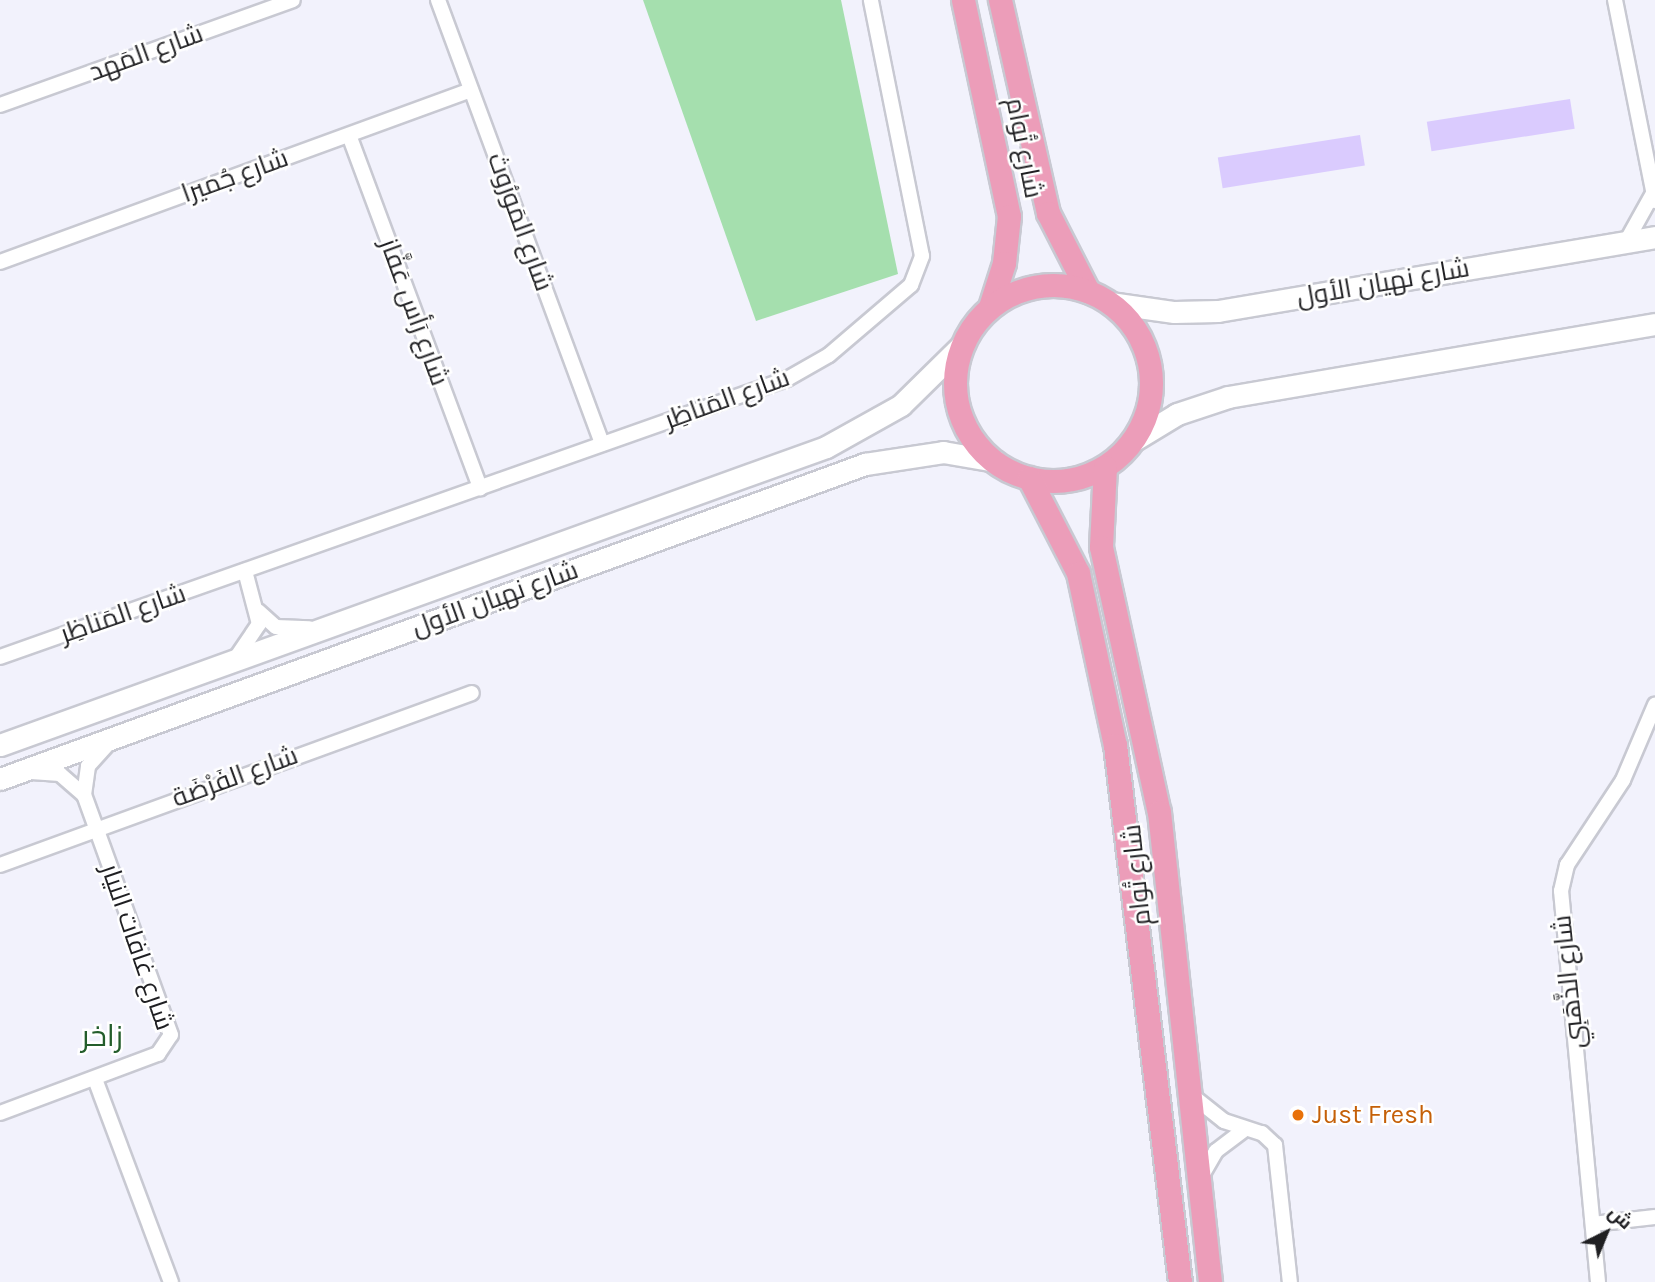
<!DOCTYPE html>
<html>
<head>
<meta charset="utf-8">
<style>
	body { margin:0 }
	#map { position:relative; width:1655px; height:1282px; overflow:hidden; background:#f2f2fc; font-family:Karla,Cairo,sans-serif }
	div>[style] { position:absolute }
	.green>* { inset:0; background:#a5dfae }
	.building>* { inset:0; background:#dacbfe; transform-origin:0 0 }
	.roads { filter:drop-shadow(2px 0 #c8c9d2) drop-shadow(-2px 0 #c8c9d2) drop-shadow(0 2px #c8c9d2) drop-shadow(0 -2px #c8c9d2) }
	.street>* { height:14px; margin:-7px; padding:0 7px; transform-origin:7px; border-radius:7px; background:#fff }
	.secondary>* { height:21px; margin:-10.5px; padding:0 10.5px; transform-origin:10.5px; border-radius:10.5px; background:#fff }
	.primary>* { height:23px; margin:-11.5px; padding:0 11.5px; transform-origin:11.5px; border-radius:11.5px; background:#ec9db9 }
	.primary>.ring { margin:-11.5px; padding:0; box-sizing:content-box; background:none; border:23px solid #ec9db9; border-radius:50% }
	.dots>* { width:19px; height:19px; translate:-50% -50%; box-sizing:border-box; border:4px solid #fff; border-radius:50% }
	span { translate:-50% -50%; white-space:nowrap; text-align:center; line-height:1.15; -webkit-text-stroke:5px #fff; paint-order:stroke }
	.street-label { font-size:26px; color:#1f1f22 }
	.food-label { font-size:26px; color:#c56008 }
	.left { translate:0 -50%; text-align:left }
	.quarter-label { font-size:30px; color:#235d2b }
	.north { position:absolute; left:1571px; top:1198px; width:70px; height:70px; -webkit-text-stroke:5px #fff; paint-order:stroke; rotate:43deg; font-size:19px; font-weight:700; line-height:28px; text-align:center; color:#1f1f22 }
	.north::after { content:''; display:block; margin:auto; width:24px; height:32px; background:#1f1f22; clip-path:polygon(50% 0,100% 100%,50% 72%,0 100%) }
</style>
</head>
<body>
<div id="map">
	<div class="green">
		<div style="clip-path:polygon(643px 0,841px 0,898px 274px,756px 321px)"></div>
	</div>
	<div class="building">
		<div style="left:1570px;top:99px;width:30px;height:145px;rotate:81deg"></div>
		<div style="left:1360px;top:135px;width:31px;height:144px;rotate:81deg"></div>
	</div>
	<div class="roads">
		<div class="street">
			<div style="left:438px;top:0;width:473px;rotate:69.7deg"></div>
			<div style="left:1615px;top:0;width:205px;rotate:78.7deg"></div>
			<div style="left:0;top:105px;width:311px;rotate:-19.7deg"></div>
			<div style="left:349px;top:135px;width:377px;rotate:69.6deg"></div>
			<div style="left:1626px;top:242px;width:54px;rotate:-61deg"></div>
			<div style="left:0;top:262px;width:501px;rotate:-20.06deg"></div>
			<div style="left:258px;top:611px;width:24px;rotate:42deg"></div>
			<div style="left:276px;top:627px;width:33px;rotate:2deg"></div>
			<div style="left:238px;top:655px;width:37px;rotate:-56deg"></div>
			<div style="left:259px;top:624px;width:55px;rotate:-104.8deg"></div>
			<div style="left:0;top:657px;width:835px;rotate:-19.46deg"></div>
			<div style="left:787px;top:379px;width:48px;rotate:-29.7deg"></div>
			<div style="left:829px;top:355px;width:108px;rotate:-40.5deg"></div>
			<div style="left:911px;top:285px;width:31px;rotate:-69deg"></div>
			<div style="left:922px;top:256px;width:261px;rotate:-101.3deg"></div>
			<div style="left:84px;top:795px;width:29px;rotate:-82deg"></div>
			<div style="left:88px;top:766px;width:31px;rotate:-48deg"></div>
			<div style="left:0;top:865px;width:502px;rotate:-20.02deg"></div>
			<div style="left:95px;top:1079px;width:217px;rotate:69.5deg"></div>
			<div style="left:1190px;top:1094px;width:43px;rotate:38.5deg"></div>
			<div style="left:1224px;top:1121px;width:40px;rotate:18deg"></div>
			<div style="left:1262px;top:1133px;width:18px;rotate:43deg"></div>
			<div style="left:1275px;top:1145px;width:138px;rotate:83.8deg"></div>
			<div style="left:0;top:1113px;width:169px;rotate:-20.5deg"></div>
			<div style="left:158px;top:1054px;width:23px;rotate:-56deg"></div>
			<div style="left:171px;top:1035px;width:255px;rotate:-109.9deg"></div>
			<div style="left:84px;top:795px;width:32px;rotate:-139deg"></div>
			<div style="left:60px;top:774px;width:29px;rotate:-176deg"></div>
			<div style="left:1201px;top:1177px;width:30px;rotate:-60deg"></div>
			<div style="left:1216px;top:1151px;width:35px;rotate:-37deg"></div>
			<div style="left:1593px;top:1224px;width:62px;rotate:-6.4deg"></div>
			<div style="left:1598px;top:1282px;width:393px;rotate:-95.4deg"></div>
			<div style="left:1561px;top:891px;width:27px;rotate:-77deg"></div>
			<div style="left:1567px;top:865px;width:102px;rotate:-56.6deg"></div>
			<div style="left:1623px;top:780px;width:82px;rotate:-66.9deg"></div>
		</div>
		<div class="secondary">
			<div style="left:1110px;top:303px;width:65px;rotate:8deg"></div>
			<div style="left:1174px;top:312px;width:44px;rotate:-1.3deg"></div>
			<div style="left:1218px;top:311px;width:443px;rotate:-9.6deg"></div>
			<div style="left:1131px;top:442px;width:54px;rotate:-31.3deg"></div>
			<div style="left:1177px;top:414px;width:54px;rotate:-18.4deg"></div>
			<div style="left:1228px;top:397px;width:433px;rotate:-9.7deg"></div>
			<div style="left:0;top:745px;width:878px;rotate:-19.84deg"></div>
			<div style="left:826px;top:447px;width:86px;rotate:-29.2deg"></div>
			<div style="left:901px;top:405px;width:87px;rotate:-44.5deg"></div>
			<div style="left:0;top:779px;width:921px;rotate:-20.01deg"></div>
			<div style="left:865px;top:464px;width:79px;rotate:-8.7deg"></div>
			<div style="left:943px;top:452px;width:53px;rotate:9.8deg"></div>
		</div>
		<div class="primary">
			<div style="left:963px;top:0;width:221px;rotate:78deg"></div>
			<div style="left:1009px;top:216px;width:47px;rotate:96.1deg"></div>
			<div style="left:1004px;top:263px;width:46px;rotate:107.7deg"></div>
			<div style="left:1000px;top:0;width:218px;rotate:77.3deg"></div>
			<div style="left:1048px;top:213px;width:88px;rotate:62.9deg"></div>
			<div class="ring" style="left:955px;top:285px;width:173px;height:173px"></div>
			<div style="left:1105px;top:467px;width:80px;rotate:92.9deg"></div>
			<div style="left:1101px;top:547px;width:271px;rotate:77.7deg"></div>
			<div style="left:1159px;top:812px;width:473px;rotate:83.8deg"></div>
			<div style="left:1029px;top:478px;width:107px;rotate:62.7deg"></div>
			<div style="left:1078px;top:573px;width:176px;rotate:77.9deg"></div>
			<div style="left:1115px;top:745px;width:541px;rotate:83.1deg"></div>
		</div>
	</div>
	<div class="dots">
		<div style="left:1298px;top:1115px;background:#e8710a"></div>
	</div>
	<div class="street-label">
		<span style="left:146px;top:53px;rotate:-20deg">شارع المَهد</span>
		<span style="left:1024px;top:148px;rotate:79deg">شارع تُوام</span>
		<span style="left:235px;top:176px;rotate:-20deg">شارع جُميرا</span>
		<span style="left:520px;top:222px;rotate:70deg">شارع المَورُوث</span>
		<span style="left:1383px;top:283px;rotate:-10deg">شارع نهيان الأول</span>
		<span style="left:414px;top:312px;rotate:70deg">شارع رَأس عَفَّاز</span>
		<span style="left:727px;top:399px;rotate:-20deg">شارع المَناظِر</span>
		<span style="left:495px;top:599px;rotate:-20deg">شارع نهيان الأول</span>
		<span style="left:123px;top:614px;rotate:-19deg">شارع المَناظِر</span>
		<span style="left:235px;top:777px;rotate:-20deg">شارع الفَرْضَة</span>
		<span style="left:1137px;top:875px;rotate:-96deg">شارع تُوام</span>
		<span style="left:137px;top:947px;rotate:71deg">شارع غافات النيار</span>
		<span style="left:1569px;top:982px;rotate:-96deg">شارع الذَّهَبِي</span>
	</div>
	<div class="food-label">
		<span class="left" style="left:1312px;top:1115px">Just Fresh</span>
	</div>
	<div class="quarter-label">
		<span style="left:102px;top:1036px">زاخر</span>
	</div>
	<div class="north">ش</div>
</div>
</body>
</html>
